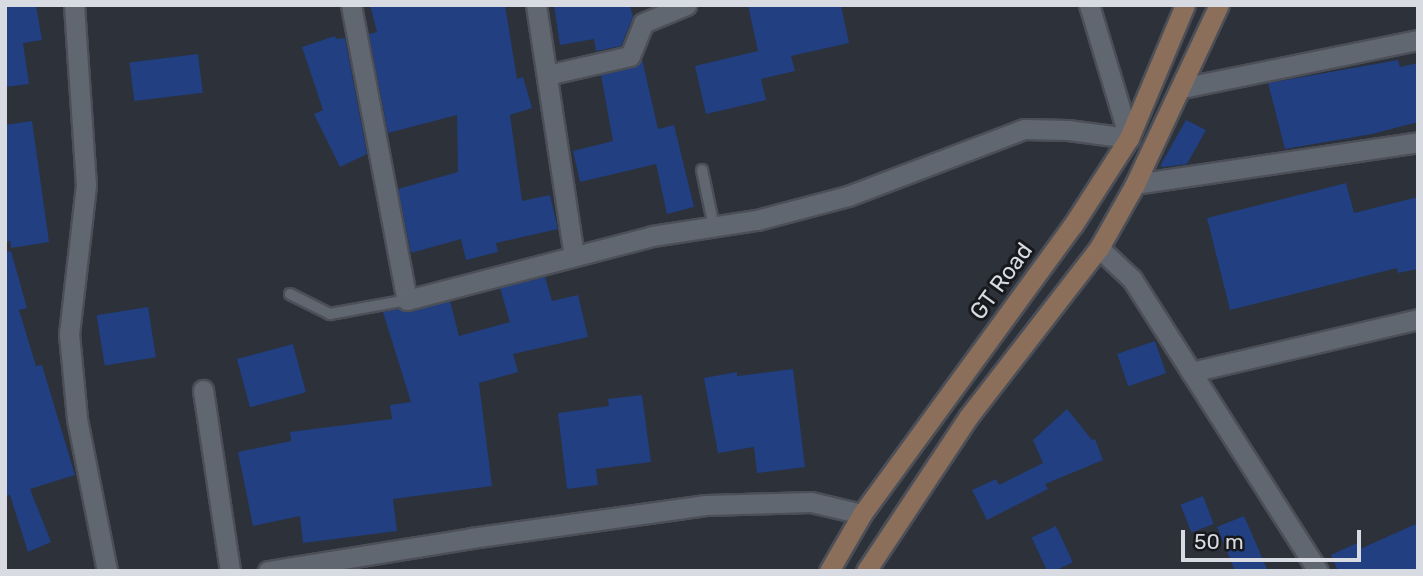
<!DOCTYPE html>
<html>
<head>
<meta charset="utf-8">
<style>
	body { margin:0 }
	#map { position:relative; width:1423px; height:576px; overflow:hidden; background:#2c313a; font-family:Rubik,sans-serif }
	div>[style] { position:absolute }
	.building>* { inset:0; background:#213f81; transform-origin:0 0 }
	.roads { filter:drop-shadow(2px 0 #4c4f57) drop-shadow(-2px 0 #4c4f57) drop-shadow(0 2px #4c4f57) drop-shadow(0 -2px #4c4f57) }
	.service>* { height:10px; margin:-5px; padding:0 5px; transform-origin:5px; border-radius:5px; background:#616771 }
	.minor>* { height:19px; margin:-9.5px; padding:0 9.5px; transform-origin:9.5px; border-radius:9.5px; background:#616771 }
	.tertiary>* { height:19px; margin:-9.5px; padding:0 9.5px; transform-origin:9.5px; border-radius:9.5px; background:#616771 }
	.secondary>* { height:19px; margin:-9.5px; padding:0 9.5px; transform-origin:9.5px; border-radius:9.5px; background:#8c6f5b }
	span { translate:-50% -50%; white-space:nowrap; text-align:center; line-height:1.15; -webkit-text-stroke:6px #17191d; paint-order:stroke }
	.street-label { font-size:23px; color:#d8dbe1 }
	.frame { position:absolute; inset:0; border:7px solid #d8dbe1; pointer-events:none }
	.scale { position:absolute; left:1181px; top:530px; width:180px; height:32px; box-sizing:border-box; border:4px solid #d8dbe1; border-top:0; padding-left:9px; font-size:21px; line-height:24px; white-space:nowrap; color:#d8dbe1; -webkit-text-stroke:5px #17191d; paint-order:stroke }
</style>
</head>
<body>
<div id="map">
	<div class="building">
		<div style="clip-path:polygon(5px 5px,36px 5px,42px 40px,23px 43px,29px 84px,5px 87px)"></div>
		<div style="clip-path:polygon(370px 5px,505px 5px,517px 79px,523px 77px,532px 108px,510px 115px,522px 201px,550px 195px,558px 229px,496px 243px,498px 252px,466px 260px,461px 239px,411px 253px,398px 189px,458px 172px,457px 115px,388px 133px,369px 34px,377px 32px)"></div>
		<div style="clip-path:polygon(554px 5px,630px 5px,633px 17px,621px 46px,596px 51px,594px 39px,560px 45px)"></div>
		<div style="clip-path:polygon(748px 5px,841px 5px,849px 43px,791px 56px,795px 71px,761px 79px,766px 100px,706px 114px,695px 66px,758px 51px)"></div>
		<div style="clip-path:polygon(335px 36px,336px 39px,345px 38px,367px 154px,340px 167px,314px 114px,323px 110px,302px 47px)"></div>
		<div style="left:198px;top:54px;width:39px;height:69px;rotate:83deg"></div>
		<div style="clip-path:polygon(642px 59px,658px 129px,674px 125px,694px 207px,667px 214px,656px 164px,580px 182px,573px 151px,613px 141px,601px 75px,633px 68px)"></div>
		<div style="clip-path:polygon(1398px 60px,1400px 67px,1418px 63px,1418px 122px,1372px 134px,1285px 149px,1268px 83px)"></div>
		<div style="clip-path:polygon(1186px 120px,1206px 130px,1187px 164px,1164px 167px,1160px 166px)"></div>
		<div style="clip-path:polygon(32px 121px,49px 242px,11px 248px,10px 241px,5px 242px,5px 125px)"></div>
		<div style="clip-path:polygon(1346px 183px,1354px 213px,1418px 197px,1418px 269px,1398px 273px,1397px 268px,1230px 310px,1207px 218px)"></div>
		<div style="clip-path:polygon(11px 251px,27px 308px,19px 310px,36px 366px,42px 365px,75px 475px,30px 489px,51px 542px,28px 552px,10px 495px,5px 496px,5px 252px)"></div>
		<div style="clip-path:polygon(545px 277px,552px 301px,578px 295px,588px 337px,513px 354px,518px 372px,479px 383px,492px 486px,393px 499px,397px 531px,303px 543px,300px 516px,253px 526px,238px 452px,291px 441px,290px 432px,392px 419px,390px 405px,411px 402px,383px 312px,399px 309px,410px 312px,450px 301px,459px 336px,510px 322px,500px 288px)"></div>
		<div style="left:148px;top:307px;width:51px;height:52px;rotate:81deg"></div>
		<div style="left:1155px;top:341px;width:34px;height:40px;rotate:71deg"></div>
		<div style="left:293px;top:344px;width:50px;height:58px;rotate:75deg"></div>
		<div style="clip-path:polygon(793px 369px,805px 467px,757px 473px,754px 447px,718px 453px,704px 378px,737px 372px,737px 376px)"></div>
		<div style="clip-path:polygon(642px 395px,651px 462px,596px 469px,598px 485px,567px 489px,558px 413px,609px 406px,608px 399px)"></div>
		<div style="clip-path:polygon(1067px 409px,1092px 440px,1095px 439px,1103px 460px,1045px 484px,1048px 489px,987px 520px,972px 490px,996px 479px,999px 485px,1043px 463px,1033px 440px)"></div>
		<div style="left:1203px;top:496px;width:30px;height:24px;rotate:69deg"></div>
		<div style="clip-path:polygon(1244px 516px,1268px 571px,1235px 571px,1217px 527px)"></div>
		<div style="clip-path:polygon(1418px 523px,1418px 571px,1338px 571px,1331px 555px,1357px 543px,1360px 549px)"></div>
		<div style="left:1056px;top:526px;width:40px;height:27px;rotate:65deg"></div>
	</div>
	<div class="roads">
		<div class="service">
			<div style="left:702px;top:170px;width:58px;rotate:78.1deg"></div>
			<div style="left:290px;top:294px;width:45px;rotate:26.6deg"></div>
			<div style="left:330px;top:314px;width:78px;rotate:-10.3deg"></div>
		</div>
		<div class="minor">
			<div style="left:74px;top:5px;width:180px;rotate:86.2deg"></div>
			<div style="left:86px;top:185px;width:150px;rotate:96.5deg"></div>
			<div style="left:69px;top:334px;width:85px;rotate:84.6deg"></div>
			<div style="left:77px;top:419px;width:155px;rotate:78.8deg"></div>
			<div style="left:351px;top:5px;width:300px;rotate:79.3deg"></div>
			<div style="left:407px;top:300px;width:253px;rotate:-14.6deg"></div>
			<div style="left:652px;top:236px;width:106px;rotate:-8.7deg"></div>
			<div style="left:757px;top:220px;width:94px;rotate:-14.8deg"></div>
			<div style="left:848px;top:196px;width:188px;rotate:-20.8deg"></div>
			<div style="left:1024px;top:129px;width:44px;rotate:1.3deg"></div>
			<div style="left:1068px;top:130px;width:62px;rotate:7.5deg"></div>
			<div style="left:1129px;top:138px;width:139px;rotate:-106.7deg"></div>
			<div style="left:536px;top:5px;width:253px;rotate:81.4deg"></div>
			<div style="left:547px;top:75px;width:85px;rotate:-12.9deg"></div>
			<div style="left:630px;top:56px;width:35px;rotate:-68deg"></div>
			<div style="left:643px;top:23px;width:47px;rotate:-22.7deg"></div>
			<div style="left:1182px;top:88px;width:241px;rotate:-11.5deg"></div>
			<div style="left:1135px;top:184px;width:286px;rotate:-8.4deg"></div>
			<div style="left:1099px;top:248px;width:45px;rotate:43.2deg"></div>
			<div style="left:1132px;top:279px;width:346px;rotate:57.5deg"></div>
			<div style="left:1191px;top:372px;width:233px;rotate:-13.1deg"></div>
			<div style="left:203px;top:390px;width:183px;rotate:81.5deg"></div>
		</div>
		<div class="tertiary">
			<div style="left:268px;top:571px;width:206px;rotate:-9.2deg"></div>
			<div style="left:471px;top:538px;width:237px;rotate:-8deg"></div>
			<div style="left:706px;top:505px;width:105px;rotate:-1.6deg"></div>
			<div style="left:811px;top:502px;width:52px;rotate:13.2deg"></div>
		</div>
		<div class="secondary">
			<div style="left:829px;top:571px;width:66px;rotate:-59.9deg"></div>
			<div style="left:862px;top:514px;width:358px;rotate:-53.9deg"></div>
			<div style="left:1073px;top:225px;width:103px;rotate:-57.2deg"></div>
			<div style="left:1129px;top:138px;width:144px;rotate:-67.2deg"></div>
			<div style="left:866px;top:571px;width:186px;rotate:-56.4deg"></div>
			<div style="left:969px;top:416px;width:212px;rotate:-52.3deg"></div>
			<div style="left:1099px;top:248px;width:73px;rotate:-60.6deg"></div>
			<div style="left:1135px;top:184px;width:198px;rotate:-64.9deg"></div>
		</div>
	</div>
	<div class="street-label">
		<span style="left:1001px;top:281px;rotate:-54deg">GT Road</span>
	</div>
	<div class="frame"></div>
	<div class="scale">50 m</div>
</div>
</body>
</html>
